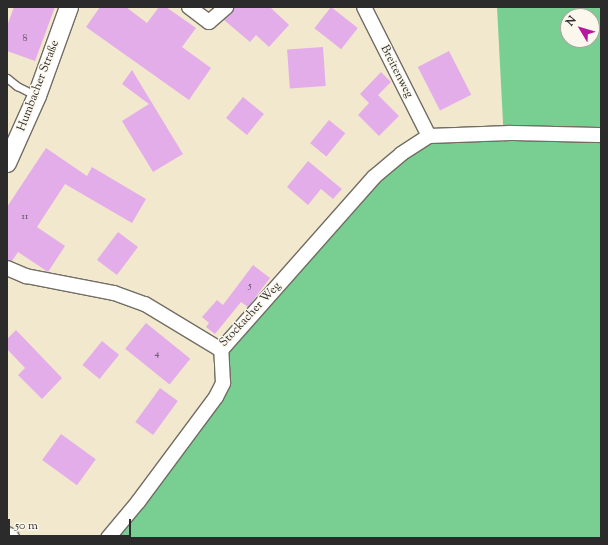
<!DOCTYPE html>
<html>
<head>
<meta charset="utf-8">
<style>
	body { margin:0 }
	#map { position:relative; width:608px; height:545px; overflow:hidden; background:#f2e8ce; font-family:"Sorts Mill Goudy",serif }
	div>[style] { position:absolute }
	.green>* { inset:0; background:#79ce92 }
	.building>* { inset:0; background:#e3adea; transform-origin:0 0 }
	.roads { filter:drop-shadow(1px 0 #716d64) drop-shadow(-1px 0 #716d64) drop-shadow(0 1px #716d64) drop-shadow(0 -1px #716d64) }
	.service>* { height:7px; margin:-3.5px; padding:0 3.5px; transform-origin:3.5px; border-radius:3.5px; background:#fff }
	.minor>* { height:14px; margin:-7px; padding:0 7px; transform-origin:7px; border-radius:7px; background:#fff }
	.tertiary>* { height:18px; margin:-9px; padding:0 9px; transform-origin:9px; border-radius:9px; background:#fff }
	span { translate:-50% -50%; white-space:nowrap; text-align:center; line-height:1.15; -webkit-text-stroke:3px #fbf7ec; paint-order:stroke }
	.number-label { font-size:10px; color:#594c5b }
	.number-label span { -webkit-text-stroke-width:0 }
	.street-label { font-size:12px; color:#2b2b2b }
	.frame { position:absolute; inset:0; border:8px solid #2b2b2b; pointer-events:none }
	.north { position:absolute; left:560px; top:8px; width:40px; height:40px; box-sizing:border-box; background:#fbf7ec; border:1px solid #a8a59f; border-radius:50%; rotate:308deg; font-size:11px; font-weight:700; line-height:16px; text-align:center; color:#2b2b2b }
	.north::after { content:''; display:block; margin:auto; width:14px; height:18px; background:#b5179e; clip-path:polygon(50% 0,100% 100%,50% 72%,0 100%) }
	.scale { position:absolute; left:8px; top:519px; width:123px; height:18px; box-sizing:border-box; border:2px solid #2b2b2b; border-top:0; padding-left:5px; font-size:12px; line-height:14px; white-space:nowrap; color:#2b2b2b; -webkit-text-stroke:3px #fbf7ec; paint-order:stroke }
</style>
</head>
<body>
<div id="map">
	<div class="green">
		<div style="clip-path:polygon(evenodd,497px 7px,601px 7px,601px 538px,114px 538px,221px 403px,229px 384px,228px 352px,380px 181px,405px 156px,429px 142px,504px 142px,497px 7px,568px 16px,592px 16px,592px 40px,568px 40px,568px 16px)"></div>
	</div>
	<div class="building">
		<div style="clip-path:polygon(14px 7px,55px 7px,35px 61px,7px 51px,7px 26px)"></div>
		<div style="clip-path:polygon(100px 7px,126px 7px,147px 23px,159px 7px,166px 7px,196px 28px,182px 47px,211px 68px,189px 100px,86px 27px)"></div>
		<div style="clip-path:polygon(234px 7px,270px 7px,289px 25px,269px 47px,256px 35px,250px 42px,224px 20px,232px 13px)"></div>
		<div style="left:331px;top:7px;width:34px;height:27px;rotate:38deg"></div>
		<div style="left:323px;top:47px;width:39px;height:36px;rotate:86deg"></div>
		<div style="left:449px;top:51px;width:49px;height:35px;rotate:63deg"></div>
		<div style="clip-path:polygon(132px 70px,183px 154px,153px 172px,122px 121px,149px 104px,122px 84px)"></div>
		<div style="clip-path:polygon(381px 72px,391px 82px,378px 95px,399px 116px,379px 136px,358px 115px,369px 103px,360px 94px)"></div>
		<div style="left:243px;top:97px;width:27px;height:27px;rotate:39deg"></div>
		<div style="left:329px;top:120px;width:21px;height:30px;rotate:39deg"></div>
		<div style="clip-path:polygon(46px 148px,87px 176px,92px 167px,146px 199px,132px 223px,65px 184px,37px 227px,65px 246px,48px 272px,18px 252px,12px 261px,7px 260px,7px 207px)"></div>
		<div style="clip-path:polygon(308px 161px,342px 189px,333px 199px,321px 189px,308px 205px,287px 187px)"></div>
		<div style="left:118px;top:232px;width:25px;height:35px;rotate:37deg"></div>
		<div style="clip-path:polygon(253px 265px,270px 278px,248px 307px,241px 302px,215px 334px,206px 327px,209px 323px,202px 317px,217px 300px,223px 305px)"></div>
		<div style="left:146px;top:323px;width:57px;height:33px;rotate:39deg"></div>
		<div style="clip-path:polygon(16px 330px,62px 378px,42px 399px,18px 375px,25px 368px,7px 349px,7px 339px)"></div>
		<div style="left:102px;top:341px;width:22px;height:31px;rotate:39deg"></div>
		<div style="left:160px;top:388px;width:22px;height:42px;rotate:36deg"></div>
		<div style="left:61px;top:434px;width:43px;height:32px;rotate:36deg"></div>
	</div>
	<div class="roads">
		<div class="service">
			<div style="left:7px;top:78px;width:13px;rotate:39deg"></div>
			<div style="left:17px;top:86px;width:22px;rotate:27deg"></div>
		</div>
		<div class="minor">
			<div style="left:189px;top:7px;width:25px;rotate:37deg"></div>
			<div style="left:209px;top:22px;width:23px;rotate:-41deg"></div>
			<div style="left:364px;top:7px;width:144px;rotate:63.3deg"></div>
			<div style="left:429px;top:136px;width:81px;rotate:-2.1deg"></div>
			<div style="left:510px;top:133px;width:91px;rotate:1.3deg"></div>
			<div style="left:7px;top:268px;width:21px;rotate:23deg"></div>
			<div style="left:26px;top:276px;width:90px;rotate:10.9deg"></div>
			<div style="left:114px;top:293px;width:33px;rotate:20deg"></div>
			<div style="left:145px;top:304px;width:89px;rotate:31.2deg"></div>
			<div style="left:221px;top:350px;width:231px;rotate:-48.5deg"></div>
			<div style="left:374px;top:177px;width:35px;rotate:-40deg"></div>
			<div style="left:401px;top:154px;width:33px;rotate:-33deg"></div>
			<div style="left:108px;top:538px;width:47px;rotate:-50.2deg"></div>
			<div style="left:138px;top:502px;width:131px;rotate:-53.4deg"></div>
			<div style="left:216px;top:397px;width:16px;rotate:-63deg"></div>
			<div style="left:223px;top:383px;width:33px;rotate:-93deg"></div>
		</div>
		<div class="tertiary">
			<div style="left:7px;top:163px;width:73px;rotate:-65.9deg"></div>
			<div style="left:37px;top:96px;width:95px;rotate:-70.2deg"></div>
			<div style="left:7px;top:536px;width:4px;rotate:34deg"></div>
		</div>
	</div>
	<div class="number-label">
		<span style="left:25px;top:39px">8</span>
		<span style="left:25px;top:217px">11</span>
		<span style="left:250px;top:286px">5</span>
		<span style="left:157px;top:354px">4</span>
	</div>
	<div class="street-label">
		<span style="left:396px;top:72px;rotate:63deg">Breitenweg</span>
		<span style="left:39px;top:86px;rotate:-69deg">Humbacher Straße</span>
		<span style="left:251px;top:315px;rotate:-47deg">Stockacher Weg</span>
	</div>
	<div class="frame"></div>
	<div class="north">N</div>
	<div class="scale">50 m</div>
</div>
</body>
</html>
